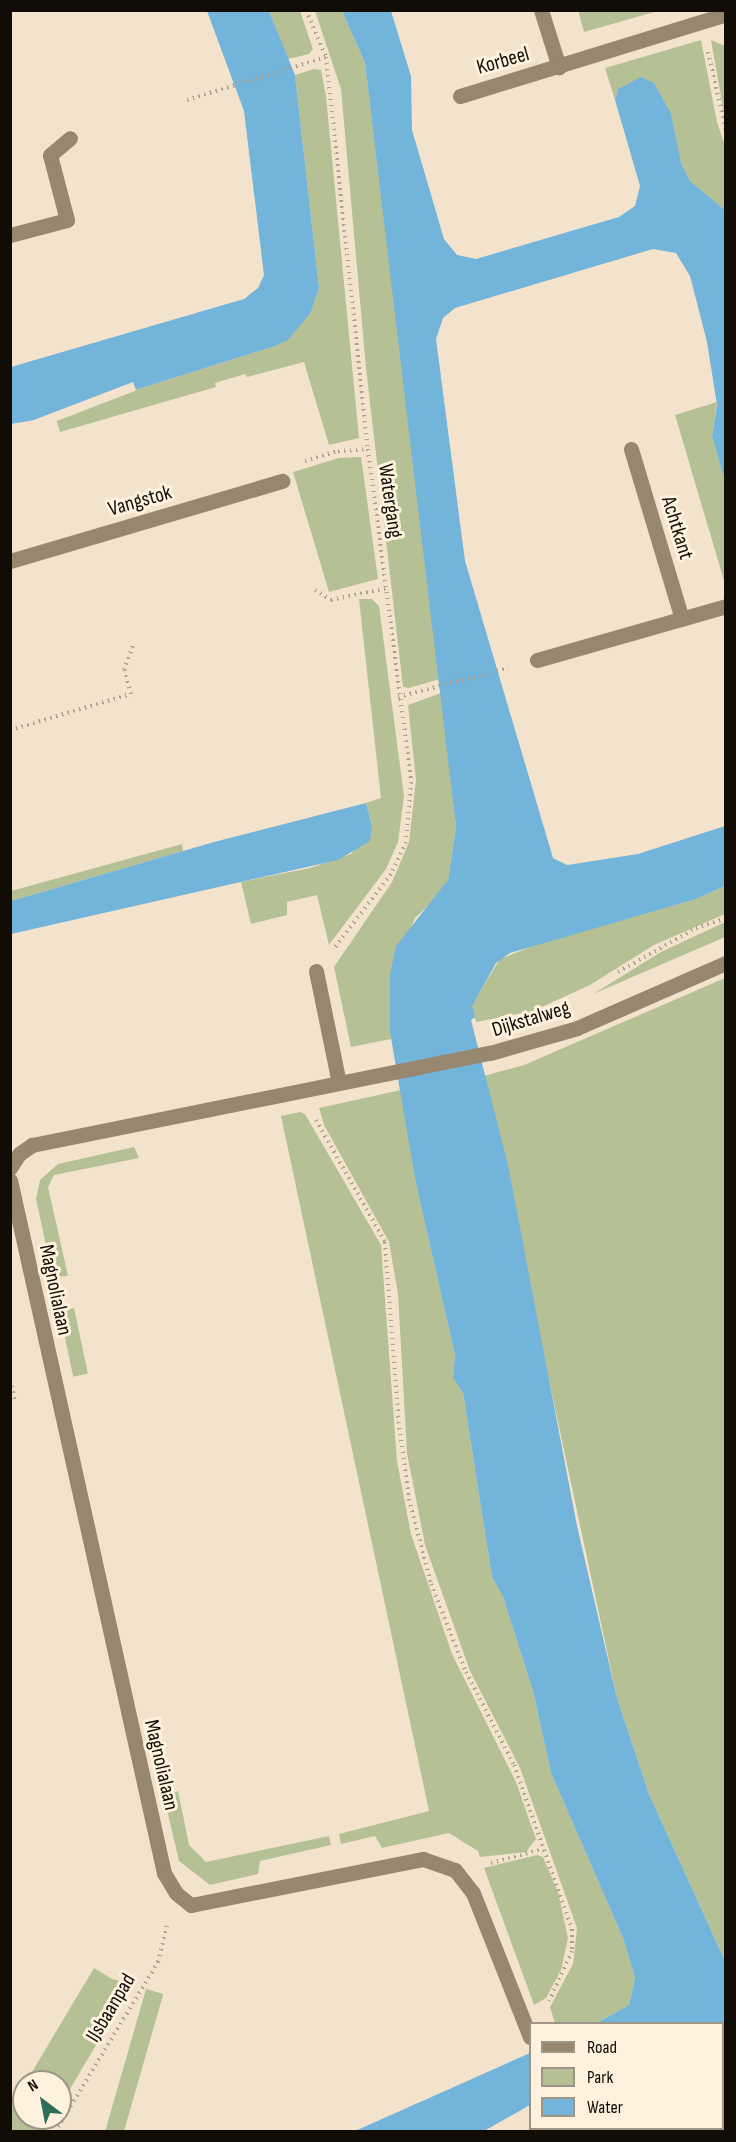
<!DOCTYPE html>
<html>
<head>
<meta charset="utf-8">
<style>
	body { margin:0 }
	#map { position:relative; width:736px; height:2142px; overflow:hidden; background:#f4e3cc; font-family:"Sofia Sans Condensed",sans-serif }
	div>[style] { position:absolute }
	.green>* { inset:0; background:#b6c095; transform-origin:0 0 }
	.water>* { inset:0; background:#73b4db }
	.pier>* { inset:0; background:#f4e3cc; transform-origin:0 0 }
	.path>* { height:4px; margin-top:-2px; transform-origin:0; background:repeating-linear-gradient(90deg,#afa290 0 1.5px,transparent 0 6px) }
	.service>* { height:15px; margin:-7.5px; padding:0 7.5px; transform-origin:7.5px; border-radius:7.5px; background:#97876f }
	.minor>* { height:15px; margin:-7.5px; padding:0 7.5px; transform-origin:7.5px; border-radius:7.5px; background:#97876f }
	span { translate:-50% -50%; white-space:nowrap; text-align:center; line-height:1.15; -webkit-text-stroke:6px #fef1de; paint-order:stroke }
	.street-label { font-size:21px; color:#110c05 }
	.frame { position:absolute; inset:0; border:12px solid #110c05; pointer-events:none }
	.legend { position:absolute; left:529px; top:2022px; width:195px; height:108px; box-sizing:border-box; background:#fef1de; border:2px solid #9f9587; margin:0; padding:8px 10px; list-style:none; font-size:18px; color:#110c05 }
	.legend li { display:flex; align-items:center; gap:12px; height:30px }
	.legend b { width:30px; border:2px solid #9f9587 }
	.north { position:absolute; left:12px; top:2070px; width:60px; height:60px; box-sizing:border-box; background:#fef1de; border:2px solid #9f9587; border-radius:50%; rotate:328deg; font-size:16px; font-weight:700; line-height:24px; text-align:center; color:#110c05 }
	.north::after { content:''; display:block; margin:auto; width:21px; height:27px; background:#2c6d5c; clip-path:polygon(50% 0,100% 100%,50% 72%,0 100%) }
</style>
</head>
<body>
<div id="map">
	<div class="green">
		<div style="clip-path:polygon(578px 10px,658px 10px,658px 11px,584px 32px)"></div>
		<div style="clip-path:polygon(269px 11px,300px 11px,313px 49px,309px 54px,288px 59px)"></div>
		<div style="clip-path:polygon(315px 11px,342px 11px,365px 63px,440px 679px,409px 688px,403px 687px,366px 368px,341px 89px)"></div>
		<div style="clip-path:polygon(701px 40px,717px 122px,725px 146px,725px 210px,690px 181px,681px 163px,669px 119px,618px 89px,615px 100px,605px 68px)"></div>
		<div style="clip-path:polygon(711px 40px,725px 46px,725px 121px,725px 119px)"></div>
		<div style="clip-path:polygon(314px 69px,321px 70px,326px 96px,359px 438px,329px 445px,304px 362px,247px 377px,245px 374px,215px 383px,216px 387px,60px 432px,55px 415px,272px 347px,311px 312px,319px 288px,295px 75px)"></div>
		<div style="clip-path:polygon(717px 402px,712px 436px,725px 482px,725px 584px,675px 415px)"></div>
		<div style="clip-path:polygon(361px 457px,378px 579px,329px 592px,293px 472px,339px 458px)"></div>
		<div style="clip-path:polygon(359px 599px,372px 599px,379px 606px,404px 796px,398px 842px,386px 869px,329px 945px,317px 895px,287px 902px,287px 915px,251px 924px,241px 882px,310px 868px,351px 854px,372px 826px,366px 803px,381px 798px)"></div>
		<div style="clip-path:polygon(441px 693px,456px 827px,448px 880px,436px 898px,415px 918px,390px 974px,391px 1039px,351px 1047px,334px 967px,392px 882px,409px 842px,416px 780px,408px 705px)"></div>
		<div style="clip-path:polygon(182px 844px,183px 851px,11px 901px,11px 891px)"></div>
		<div style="clip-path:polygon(725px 886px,725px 914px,654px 945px,590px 985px,533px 1011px,476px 1022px,471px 1006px,500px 959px,546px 941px,696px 899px)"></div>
		<div style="clip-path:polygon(725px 922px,725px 937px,593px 994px,661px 952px)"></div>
		<div style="clip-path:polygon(725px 978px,725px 1961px,649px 1794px,617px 1698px,484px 1076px,524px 1065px)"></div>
		<div style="clip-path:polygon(401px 1090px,416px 1184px,455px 1355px,453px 1378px,463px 1393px,492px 1577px,503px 1597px,533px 1691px,551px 1773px,623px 1938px,635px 1978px,629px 2005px,597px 2023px,555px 2023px,550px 2007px,573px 1964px,577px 1928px,520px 1768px,470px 1671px,425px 1545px,407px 1453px,398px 1294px,389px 1242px,324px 1125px,319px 1108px)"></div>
		<div style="clip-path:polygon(300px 1112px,305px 1114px,381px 1245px,397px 1461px,411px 1534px,452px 1654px,516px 1782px,536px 1839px,526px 1852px,480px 1857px,478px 1851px,449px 1833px,382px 1848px,375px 1836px,341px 1844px,339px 1834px,429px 1811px,281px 1116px)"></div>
		<div style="clip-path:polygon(134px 1147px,139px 1158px,54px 1175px,48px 1187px,68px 1276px,53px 1277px,36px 1199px,40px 1180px,58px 1164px)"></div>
		<div style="left:74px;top:1308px;width:67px;height:15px;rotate:78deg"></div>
		<div style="clip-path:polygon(178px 1791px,189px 1845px,206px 1862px,329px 1836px,331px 1845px,260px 1861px,258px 1874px,210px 1885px,179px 1861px,164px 1797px)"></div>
		<div style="clip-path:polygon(537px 1855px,543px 1857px,558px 1892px,568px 1938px,561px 1970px,546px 1998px,534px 2005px,484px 1868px)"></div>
		<div style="clip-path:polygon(94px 1968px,112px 1979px,132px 1984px,60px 2106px,60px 2082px,26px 2082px)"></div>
		<div style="left:146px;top:1989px;width:18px;height:165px;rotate:16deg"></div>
		<div style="clip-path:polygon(24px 2086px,24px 2118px,53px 2118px,45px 2131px,11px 2131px,11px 2109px)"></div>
		<div style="clip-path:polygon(704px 2128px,705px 2131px,579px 2129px)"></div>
	</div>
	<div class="water">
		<div style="clip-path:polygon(207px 11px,269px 11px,295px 75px,319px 288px,311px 312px,288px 340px,272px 347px,46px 418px,11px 424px,11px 367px,244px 299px,258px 288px,264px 275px,244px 111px)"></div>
		<div style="clip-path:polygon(342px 11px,391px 11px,411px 76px,412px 130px,444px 239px,457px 255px,476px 259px,619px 217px,635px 206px,640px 186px,615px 100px,618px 89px,641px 77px,654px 83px,671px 114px,681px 163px,690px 181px,725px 210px,725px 482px,712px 436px,717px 405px,707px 342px,690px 276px,676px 253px,653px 249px,455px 308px,443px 318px,436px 339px,465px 561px,553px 858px,567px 865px,638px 854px,725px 826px,725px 886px,696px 899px,510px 953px,496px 963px,472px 1006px,475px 1017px,471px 1020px,508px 1165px,577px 1526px,617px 1698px,649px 1794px,725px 1961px,725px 2131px,704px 2129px,722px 2128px,722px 2024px,597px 2023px,629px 2005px,635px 1978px,623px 1938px,551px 1773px,533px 1691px,503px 1597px,492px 1577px,463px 1393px,453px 1378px,455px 1355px,416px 1184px,390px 1032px,390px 974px,396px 946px,448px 880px,456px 827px,365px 63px)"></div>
		<div style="clip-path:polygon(366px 803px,372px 826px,370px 841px,338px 860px,11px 934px,11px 901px,214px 842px)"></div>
		<div style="clip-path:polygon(530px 2053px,530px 2105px,484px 2131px,355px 2131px)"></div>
	</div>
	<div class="pier">
		<div style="left:133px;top:382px;width:9px;height:123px;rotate:69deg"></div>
	</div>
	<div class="path">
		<div style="left:306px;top:10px;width:51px;rotate:66.9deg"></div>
		<div style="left:326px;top:57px;width:394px;rotate:83.9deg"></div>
		<div style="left:368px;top:449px;width:336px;rotate:82.6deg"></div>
		<div style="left:411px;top:782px;width:60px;rotate:94.8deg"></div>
		<div style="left:406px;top:842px;width:35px;rotate:115deg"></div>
		<div style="left:391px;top:874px;width:92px;rotate:127.5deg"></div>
		<div style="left:708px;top:52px;width:80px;rotate:77deg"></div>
		<div style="left:187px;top:100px;width:145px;rotate:-17.2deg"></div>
		<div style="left:305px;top:461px;width:34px;rotate:-17deg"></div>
		<div style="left:338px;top:451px;width:30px;rotate:-4deg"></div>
		<div style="left:315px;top:590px;width:19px;rotate:32deg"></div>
		<div style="left:331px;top:600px;width:57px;rotate:-12.1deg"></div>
		<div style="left:398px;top:697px;width:114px;rotate:-14.8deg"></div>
		<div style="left:10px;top:730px;width:126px;rotate:-16.6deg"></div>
		<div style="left:131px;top:694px;width:25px;rotate:-106deg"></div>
		<div style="left:124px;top:670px;width:29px;rotate:-70deg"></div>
		<div style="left:618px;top:972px;width:90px;rotate:-29.4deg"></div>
		<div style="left:696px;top:928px;width:32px;rotate:-18deg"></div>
		<div style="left:316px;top:1120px;width:140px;rotate:60.5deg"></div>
		<div style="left:385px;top:1242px;width:174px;rotate:85.7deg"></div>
		<div style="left:398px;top:1416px;width:84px;rotate:82.5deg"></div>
		<div style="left:409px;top:1499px;width:88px;rotate:75.5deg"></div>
		<div style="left:431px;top:1584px;width:95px;rotate:68.3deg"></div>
		<div style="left:466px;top:1672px;width:105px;rotate:62.7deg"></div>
		<div style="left:514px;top:1765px;width:174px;rotate:70.5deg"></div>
		<div style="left:572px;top:1929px;width:22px;rotate:90deg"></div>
		<div style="left:572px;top:1951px;width:55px;rotate:114.7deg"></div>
		<div style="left:10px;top:1380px;width:21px;rotate:76deg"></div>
		<div style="left:491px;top:1863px;width:54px;rotate:-15.1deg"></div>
		<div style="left:660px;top:2128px;width:4px;rotate:63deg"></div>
		<div style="left:55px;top:2132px;width:199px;rotate:-58.8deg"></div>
		<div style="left:158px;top:1962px;width:37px;rotate:-76deg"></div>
	</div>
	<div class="service">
		<div style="left:316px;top:971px;width:114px;rotate:78.4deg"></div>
	</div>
	<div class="minor">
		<div style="left:541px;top:10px;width:60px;rotate:72.5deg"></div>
		<div style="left:460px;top:96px;width:278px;rotate:-17.1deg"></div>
		<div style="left:10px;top:235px;width:59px;rotate:-14.7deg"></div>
		<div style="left:67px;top:220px;width:67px;rotate:-104.7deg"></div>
		<div style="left:50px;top:155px;width:26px;rotate:-40deg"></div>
		<div style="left:631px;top:449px;width:177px;rotate:73.3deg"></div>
		<div style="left:10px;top:561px;width:284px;rotate:-16.4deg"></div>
		<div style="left:537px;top:660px;width:197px;rotate:-15.9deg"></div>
		<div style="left:10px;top:1168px;width:17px;rotate:-57deg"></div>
		<div style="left:19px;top:1154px;width:16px;rotate:-35deg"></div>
		<div style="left:32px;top:1145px;width:467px;rotate:-11.4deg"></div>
		<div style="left:490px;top:1053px;width:91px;rotate:-16deg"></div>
		<div style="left:577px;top:1028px;width:163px;rotate:-23.6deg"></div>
		<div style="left:10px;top:1180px;width:710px;rotate:77.47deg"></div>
		<div style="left:164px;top:1873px;width:23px;rotate:59deg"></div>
		<div style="left:176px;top:1893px;width:19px;rotate:39deg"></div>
		<div style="left:191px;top:1905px;width:237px;rotate:-11.2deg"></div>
		<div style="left:423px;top:1859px;width:34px;rotate:19deg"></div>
		<div style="left:455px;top:1870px;width:29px;rotate:52deg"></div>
		<div style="left:473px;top:1893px;width:155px;rotate:68.4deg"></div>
		<div style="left:564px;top:2128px;width:4px;rotate:76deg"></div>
	</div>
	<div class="street-label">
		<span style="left:503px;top:61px;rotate:-16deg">Korbeel</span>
		<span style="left:140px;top:501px;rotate:-16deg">Vangstok</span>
		<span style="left:390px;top:501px;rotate:82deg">Watergang</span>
		<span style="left:677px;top:528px;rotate:73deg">Achtkant</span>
		<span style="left:531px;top:1019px;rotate:-17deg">Dijkstalweg</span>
		<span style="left:55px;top:1290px;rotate:78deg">Magnolialaan</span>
		<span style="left:161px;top:1765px;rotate:77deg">Magnolialaan</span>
		<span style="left:111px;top:2008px;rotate:-59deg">IJsbaanpad</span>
	</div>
	<div class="frame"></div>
	<ul class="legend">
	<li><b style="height:8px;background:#97876f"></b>Road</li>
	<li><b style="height:16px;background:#b6c095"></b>Park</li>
	<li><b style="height:16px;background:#73b4db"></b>Water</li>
	</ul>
	<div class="north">N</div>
</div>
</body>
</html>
